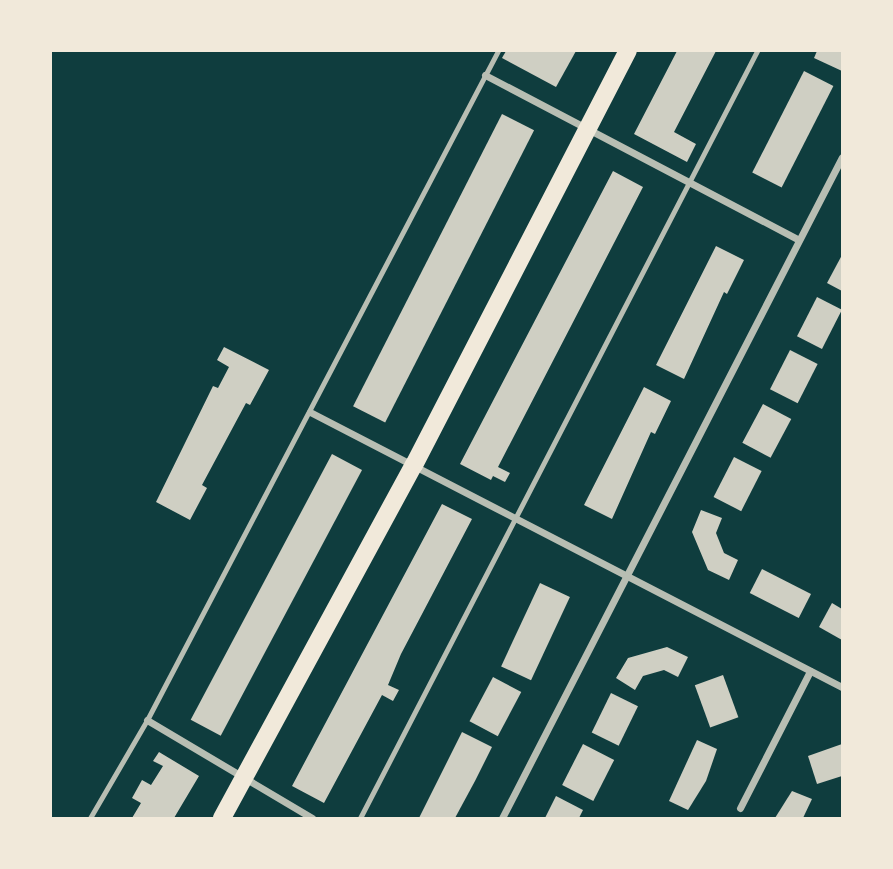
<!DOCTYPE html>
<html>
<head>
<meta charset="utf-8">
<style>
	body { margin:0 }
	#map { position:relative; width:893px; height:869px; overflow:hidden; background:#0f3d3e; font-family:"Fira Sans Condensed",sans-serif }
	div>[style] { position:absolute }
	.building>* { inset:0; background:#cfcfc3; transform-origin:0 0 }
	.service>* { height:5px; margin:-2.5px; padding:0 2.5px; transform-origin:2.5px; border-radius:2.5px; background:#b8beb3 }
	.minor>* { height:7px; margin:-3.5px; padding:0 3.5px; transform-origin:3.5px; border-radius:3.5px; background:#b8beb3 }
	.primary>* { height:18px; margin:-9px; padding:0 9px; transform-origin:9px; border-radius:9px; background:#f1e9da }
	span { translate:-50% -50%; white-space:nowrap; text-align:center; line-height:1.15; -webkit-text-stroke:7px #f1e9da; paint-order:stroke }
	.frame { position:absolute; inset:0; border:52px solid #f1e9da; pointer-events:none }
</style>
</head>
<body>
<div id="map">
	<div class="building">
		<div style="clip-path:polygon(506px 51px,576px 51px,556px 87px,502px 58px)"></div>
		<div style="clip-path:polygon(677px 51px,716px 51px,674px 132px,696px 144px,687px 162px,634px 134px)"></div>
		<div style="clip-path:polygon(817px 51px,842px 51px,842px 71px,814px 58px)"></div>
		<div style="left:804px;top:71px;width:33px;height:114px;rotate:27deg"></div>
		<div style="left:502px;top:114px;width:36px;height:328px;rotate:27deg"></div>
		<div style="clip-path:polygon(613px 171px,643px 187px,498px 467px,510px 473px,505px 482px,493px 476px,491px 480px,460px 464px)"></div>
		<div style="clip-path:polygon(716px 246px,744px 260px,727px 294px,724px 292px,684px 379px,656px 365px)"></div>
		<div style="clip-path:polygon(842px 255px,842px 291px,827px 283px)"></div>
		<div style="left:817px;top:297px;width:28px;height:44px;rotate:27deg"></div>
		<div style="clip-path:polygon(224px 347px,269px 370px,250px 405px,246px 403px,202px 485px,207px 488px,190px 520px,156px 502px,213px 386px,218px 388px,229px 367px,217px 360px)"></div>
		<div style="left:790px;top:350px;width:31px;height:44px;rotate:27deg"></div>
		<div style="clip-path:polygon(644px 387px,671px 401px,655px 434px,651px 432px,612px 519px,584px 505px)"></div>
		<div style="left:763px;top:404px;width:32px;height:44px;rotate:28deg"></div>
		<div style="left:332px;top:454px;width:34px;height:301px;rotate:28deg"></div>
		<div style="left:734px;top:457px;width:31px;height:45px;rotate:27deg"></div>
		<div style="clip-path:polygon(442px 504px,472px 519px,401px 654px,388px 685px,399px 690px,393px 701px,382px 695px,324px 803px,292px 786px)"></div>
		<div style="clip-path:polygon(701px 510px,722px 518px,716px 533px,724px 553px,738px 560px,729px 580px,708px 570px,692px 532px)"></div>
		<div style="left:762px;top:569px;width:55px;height:27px;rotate:27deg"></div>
		<div style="left:540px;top:583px;width:33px;height:92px;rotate:25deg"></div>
		<div style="clip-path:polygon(832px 603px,842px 609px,842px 640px,819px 627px)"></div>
		<div style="clip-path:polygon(667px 647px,688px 657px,678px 677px,664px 670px,643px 676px,635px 690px,616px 678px,628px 658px)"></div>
		<div style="left:723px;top:675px;width:45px;height:30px;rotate:70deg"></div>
		<div style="left:493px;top:677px;width:32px;height:50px;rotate:28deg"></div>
		<div style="left:611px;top:693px;width:30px;height:44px;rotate:26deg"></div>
		<div style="clip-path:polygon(462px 732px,492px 747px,475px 781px,455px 818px,419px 818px)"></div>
		<div style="clip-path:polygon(697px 740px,717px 749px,706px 781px,688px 810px,669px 801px)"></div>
		<div style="left:583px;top:744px;width:35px;height:46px;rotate:27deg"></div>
		<div style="clip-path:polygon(842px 744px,842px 776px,817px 784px,808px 756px)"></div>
		<div style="clip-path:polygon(159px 752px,199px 776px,174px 818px,132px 818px,141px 803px,132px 798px,142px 780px,151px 785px,163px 766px,153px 761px)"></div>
		<div style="clip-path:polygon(792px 791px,812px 799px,803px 818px,775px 818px)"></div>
		<div style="clip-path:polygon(556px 796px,583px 810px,579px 818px,545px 818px)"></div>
	</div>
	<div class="service">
		<div style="left:90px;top:818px;width:113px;rotate:-59.8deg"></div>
		<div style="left:147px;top:720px;width:755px;rotate:-62.32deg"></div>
		<div style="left:360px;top:818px;width:864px;rotate:-62.63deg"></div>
	</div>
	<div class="minor">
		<div style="left:485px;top:75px;width:353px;rotate:27.7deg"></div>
		<div style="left:310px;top:412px;width:599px;rotate:27.34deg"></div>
		<div style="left:147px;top:720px;width:192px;rotate:30.7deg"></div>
		<div style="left:740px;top:808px;width:154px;rotate:-62.9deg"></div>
		<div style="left:502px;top:818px;width:743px;rotate:-62.78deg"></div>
	</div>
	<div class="primary">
		<div style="left:222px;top:818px;width:402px;rotate:-61.5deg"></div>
		<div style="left:414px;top:465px;width:466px;rotate:-62.7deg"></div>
	</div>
	<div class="frame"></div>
</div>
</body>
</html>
